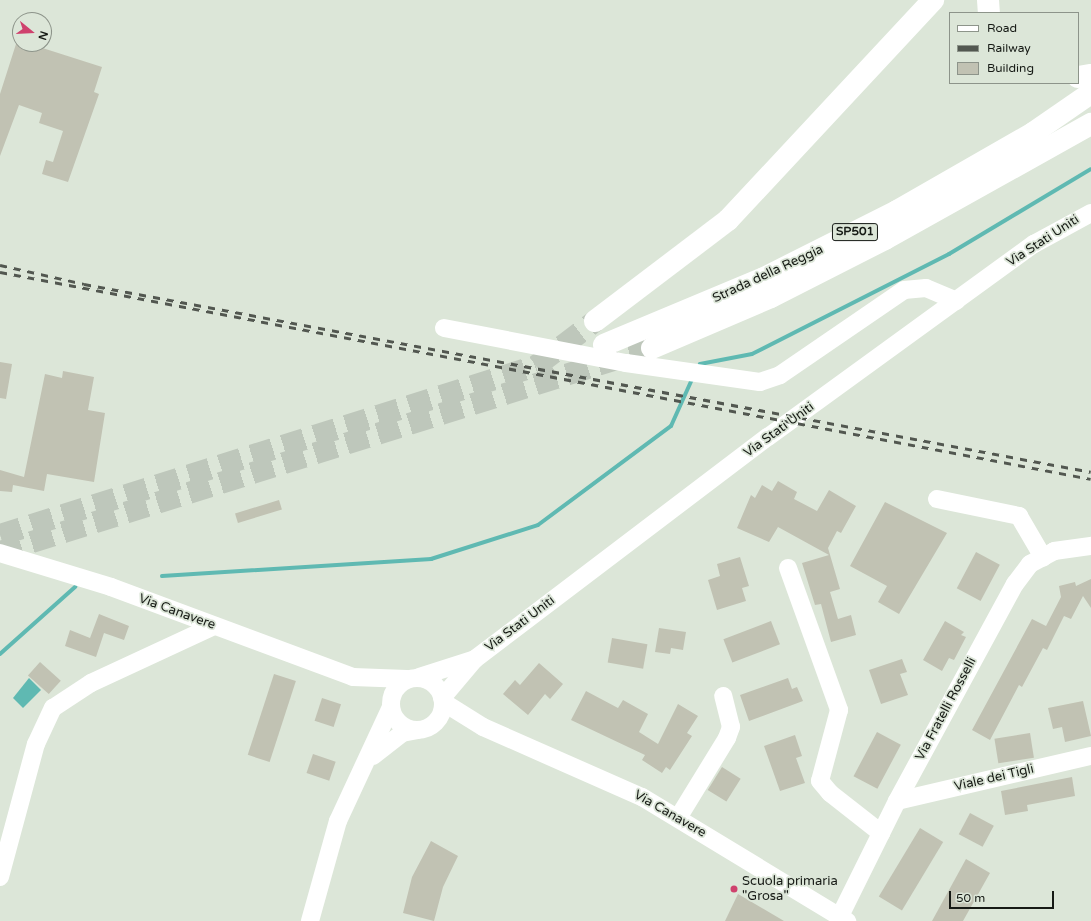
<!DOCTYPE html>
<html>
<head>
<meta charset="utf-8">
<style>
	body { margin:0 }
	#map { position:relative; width:1091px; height:921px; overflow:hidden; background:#dce6d8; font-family:"Varela Round",sans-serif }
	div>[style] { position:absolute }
	.water>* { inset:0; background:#5fb9b2 }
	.stream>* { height:4px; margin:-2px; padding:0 2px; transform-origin:2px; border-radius:2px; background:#5fb9b2 }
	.building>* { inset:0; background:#c1c2b3; transform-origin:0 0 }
	.highway-tunnel>* { height:22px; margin-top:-11px; transform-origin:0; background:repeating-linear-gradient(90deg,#bec7bb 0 22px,transparent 0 33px) }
	.minor>* { height:18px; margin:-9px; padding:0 9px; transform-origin:9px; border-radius:9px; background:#fff }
	.minor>.ring { margin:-9px; padding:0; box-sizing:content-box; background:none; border:18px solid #fff; border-radius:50% }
	.highway>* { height:22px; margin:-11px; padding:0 11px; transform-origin:11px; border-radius:11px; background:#fff }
	.rail>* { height:3px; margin-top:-1.5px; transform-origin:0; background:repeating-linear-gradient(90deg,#525750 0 7px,transparent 0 14px) }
	.dots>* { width:11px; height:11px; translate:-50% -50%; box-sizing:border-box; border:2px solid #dce6d8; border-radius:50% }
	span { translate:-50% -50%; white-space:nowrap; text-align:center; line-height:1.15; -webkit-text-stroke:3.5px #dce6d8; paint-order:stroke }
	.shield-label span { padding:1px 3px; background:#dce6d8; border:1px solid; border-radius:3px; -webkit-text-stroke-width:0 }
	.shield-label { font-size:12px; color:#161a15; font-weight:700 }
	.street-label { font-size:13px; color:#161a15 }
	.poi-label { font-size:13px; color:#161a15 }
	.left { translate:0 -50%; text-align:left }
	.legend { position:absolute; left:949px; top:12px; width:130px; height:72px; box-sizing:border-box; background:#dce6d8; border:1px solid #8d948a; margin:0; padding:5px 7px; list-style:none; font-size:12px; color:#161a15 }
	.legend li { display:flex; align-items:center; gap:8px; height:20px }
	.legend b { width:20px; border:1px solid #8d948a }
	.north { position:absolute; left:12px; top:12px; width:40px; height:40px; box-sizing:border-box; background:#dce6d8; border:1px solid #8d948a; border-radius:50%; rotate:108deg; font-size:11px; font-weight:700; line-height:16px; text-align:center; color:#161a15 }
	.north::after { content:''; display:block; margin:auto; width:14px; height:18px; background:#cf416d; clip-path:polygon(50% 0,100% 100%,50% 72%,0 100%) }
	.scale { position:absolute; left:949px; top:891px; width:105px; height:18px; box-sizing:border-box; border:2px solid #161a15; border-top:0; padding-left:5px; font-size:12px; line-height:14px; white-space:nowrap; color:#161a15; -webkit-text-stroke:3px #dce6d8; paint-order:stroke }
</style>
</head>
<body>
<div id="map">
	<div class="water">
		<div style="clip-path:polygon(29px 678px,41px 690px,23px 708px,13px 698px)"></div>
	</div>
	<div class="stream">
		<div style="left:698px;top:368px;width:4px;rotate:-63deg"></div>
		<div style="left:700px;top:364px;width:53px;rotate:-10.9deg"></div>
		<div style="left:752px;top:354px;width:221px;rotate:-26.9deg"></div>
		<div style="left:949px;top:254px;width:165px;rotate:-30.9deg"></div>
		<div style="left:162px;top:576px;width:270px;rotate:-3.6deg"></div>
		<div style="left:431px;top:559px;width:112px;rotate:-17.6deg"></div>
		<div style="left:538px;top:525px;width:166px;rotate:-36.7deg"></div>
		<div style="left:671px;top:426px;width:54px;rotate:-65.8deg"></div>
		<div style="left:0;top:654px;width:101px;rotate:-41.8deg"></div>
	</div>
	<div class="building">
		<div style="clip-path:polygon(16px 44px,30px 44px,102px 67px,94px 92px,99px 94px,68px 182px,42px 174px,46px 160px,53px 162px,63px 131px,39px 123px,42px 113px,19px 105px,0 156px,0 94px)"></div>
		<div style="clip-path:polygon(0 362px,12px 364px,6px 399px,0 398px)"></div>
		<div style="clip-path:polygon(63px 371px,94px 377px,88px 410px,105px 413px,94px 482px,47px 474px,44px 491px,13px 485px,12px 492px,0 491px,0 470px,24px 477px,45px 374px,62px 378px)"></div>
		<div style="clip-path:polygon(778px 481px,797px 492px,794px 499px,817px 511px,829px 490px,856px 506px,841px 533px,837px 531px,828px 548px,840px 589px,830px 592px,838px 619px,851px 615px,856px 635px,831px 642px,821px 604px,815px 605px,802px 563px,829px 555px,778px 527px,769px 542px,737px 528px,751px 495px,755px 498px,762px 485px,772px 491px)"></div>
		<div style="left:279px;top:500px;width:10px;height:46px;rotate:73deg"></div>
		<div style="clip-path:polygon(885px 502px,947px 533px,899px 614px,878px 602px,887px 586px,850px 566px)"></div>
		<div style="left:976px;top:552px;width:27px;height:41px;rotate:28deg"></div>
		<div style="clip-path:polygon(740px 557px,749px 586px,742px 588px,746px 601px,717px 610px,708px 580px,720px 576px,717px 564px)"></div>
		<div style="clip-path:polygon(1091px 579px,1091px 608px,1083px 596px,1071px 619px,1064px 616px,1047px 650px,1043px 648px,1022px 687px,1019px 685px,990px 740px,972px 730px,1032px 619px,1046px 626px,1061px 597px,1059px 586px,1075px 582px,1076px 586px)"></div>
		<div style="clip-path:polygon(99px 614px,129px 626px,124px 640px,104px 633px,96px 657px,65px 646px,70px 630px,90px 638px)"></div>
		<div style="left:771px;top:621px;width:25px;height:51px;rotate:69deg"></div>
		<div style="clip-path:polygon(945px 621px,964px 632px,961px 635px,966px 637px,954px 660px,949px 658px,942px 671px,923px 660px)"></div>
		<div style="clip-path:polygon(659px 628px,686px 632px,683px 650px,671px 648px,670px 654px,655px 652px)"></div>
		<div style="left:612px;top:638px;width:36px;height:25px;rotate:10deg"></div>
		<div style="clip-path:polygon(902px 659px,907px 672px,900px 674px,908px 695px,881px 704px,869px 670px)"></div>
		<div style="left:40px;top:662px;width:28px;height:18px;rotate:42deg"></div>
		<div style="clip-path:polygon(539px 663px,563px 684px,550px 699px,545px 694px,528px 715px,503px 694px,515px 680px,520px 685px)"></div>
		<div style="left:274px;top:674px;width:23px;height:85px;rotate:18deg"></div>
		<div style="clip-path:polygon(788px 678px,792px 689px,797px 687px,803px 701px,749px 721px,740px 695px)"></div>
		<div style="clip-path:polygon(586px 691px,618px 708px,623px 700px,648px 714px,639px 732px,658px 744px,678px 704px,698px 716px,687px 733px,692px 736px,670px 770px,666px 767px,662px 773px,642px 760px,645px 755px,571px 720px)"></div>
		<div style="left:322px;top:698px;width:20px;height:24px;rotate:18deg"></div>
		<div style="clip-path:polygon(1083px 701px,1091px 736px,1065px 742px,1062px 727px,1053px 729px,1048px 708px)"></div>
		<div style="left:877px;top:732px;width:27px;height:50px;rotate:28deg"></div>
		<div style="left:1030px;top:733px;width:25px;height:36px;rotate:81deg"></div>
		<div style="clip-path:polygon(795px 735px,802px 756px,796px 758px,805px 783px,780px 791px,764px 746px)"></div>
		<div style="left:313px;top:754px;width:24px;height:20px;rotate:19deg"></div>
		<div style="left:722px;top:767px;width:22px;height:27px;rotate:32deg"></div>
		<div style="clip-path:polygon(1072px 777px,1075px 796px,1027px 805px,1028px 811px,1005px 815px,1001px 791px)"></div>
		<div style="left:970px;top:813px;width:27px;height:24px;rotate:28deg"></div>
		<div style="left:920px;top:828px;width:27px;height:80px;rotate:31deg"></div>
		<div style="clip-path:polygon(431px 841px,458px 856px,443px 887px,434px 921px,403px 913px,412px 877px)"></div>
		<div style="clip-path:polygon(966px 859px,990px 873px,963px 921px,932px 921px)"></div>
		<div style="clip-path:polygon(738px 894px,784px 921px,725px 921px)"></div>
	</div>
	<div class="highway-tunnel">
		<div style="left:0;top:535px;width:562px;rotate:-17.5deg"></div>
		<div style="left:536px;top:366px;width:74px;rotate:-37.3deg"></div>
		<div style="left:0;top:552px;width:683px;rotate:-17.37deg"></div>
	</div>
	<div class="minor">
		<div style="left:444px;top:328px;width:185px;rotate:10.9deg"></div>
		<div style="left:626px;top:363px;width:135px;rotate:8.1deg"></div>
		<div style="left:760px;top:382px;width:21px;rotate:-19deg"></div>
		<div style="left:780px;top:375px;width:150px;rotate:-34.4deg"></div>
		<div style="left:904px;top:290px;width:22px;rotate:-5deg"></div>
		<div style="left:926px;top:288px;width:33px;rotate:23deg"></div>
		<div style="left:937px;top:499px;width:84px;rotate:11.7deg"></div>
		<div style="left:1019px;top:516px;width:48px;rotate:59.7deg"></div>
		<div style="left:0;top:553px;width:116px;rotate:17deg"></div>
		<div style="left:111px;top:587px;width:258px;rotate:20.4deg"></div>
		<div style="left:353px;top:677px;width:54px;rotate:2.1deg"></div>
		<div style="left:788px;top:568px;width:151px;rotate:70.2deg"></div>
		<div style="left:839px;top:710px;width:73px;rotate:105deg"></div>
		<div style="left:820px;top:781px;width:16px;rotate:50deg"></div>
		<div style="left:830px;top:793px;width:65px;rotate:38.1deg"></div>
		<div style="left:419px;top:677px;width:59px;rotate:-17.8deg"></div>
		<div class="ring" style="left:391px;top:678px;width:34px;height:34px"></div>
		<div style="left:442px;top:698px;width:51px;rotate:-49.8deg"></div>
		<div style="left:475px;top:659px;width:368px;rotate:-37.2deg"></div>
		<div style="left:768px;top:437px;width:329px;rotate:-36deg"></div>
		<div style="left:1034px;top:244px;width:65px;rotate:-28.5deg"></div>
		<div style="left:443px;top:702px;width:47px;rotate:32deg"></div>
		<div style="left:483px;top:727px;width:174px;rotate:23.8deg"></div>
		<div style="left:642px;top:797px;width:240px;rotate:31.2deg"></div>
		<div style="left:373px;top:756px;width:37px;rotate:-38deg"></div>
		<div style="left:402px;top:733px;width:15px;rotate:-11deg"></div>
		<div style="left:897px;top:801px;width:199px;rotate:-13.1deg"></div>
		<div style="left:678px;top:818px;width:94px;rotate:-58.5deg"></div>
		<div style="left:727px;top:738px;width:12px;rotate:-70deg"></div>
		<div style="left:731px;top:727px;width:32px;rotate:-104deg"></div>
		<div style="left:0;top:877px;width:138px;rotate:-74.9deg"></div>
		<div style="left:36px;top:744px;width:40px;rotate:-65deg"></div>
		<div style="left:53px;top:708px;width:45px;rotate:-33.3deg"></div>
		<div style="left:91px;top:683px;width:136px;rotate:-24.9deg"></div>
		<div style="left:840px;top:916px;width:128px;rotate:-63.6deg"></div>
		<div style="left:897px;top:801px;width:247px;rotate:-61.5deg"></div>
		<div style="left:1015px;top:584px;width:25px;rotate:-53deg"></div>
		<div style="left:1030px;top:564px;width:27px;rotate:-28deg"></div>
		<div style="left:1054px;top:551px;width:37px;rotate:-8deg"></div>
		<div style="left:310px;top:921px;width:104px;rotate:-74.4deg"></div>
		<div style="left:338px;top:821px;width:126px;rotate:-65.1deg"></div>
	</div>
	<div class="highway">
		<div style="left:988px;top:0;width:13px;rotate:86deg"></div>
		<div style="left:1078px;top:77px;width:13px;rotate:-9deg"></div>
		<div style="left:595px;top:321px;width:167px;rotate:-37.2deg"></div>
		<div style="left:728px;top:220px;width:301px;rotate:-47deg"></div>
		<div style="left:604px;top:345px;width:173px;rotate:-22.7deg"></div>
		<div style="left:764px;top:278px;width:149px;rotate:-26.7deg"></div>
		<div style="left:897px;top:211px;width:157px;rotate:-29.8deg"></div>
		<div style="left:1033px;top:133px;width:70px;rotate:-34.6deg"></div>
		<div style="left:652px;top:348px;width:129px;rotate:-23.2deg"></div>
		<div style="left:771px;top:297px;width:128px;rotate:-27deg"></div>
		<div style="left:885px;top:239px;width:236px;rotate:-29.2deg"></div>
	</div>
	<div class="rail">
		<div style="left:0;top:265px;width:86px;rotate:12.7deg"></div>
		<div style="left:84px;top:284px;width:1024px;rotate:10.57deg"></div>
		<div style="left:0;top:272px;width:1110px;rotate:10.74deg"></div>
	</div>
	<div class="dots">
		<div style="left:734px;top:889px;background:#cf416d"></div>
	</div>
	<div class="shield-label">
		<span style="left:855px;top:232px">SP501</span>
	</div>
	<div class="street-label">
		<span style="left:1043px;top:241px;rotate:-33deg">Via Stati Uniti</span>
		<span style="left:768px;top:274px;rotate:-25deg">Strada della Reggia</span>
		<span style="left:779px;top:430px;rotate:-36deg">Via Stati Uniti</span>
		<span style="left:177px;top:612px;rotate:20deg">Via Canavere</span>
		<span style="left:520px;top:624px;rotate:-37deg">Via Stati Uniti</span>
		<span style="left:946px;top:709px;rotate:-62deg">Via Fratelli Rosselli</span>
		<span style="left:994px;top:778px;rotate:-13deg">Viale dei Tigli</span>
		<span style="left:670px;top:814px;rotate:30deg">Via Canavere</span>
	</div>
	<div class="poi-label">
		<span class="left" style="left:742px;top:889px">Scuola primaria<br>"Grosa"</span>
	</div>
	<ul class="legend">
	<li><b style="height:5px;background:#fff"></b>Road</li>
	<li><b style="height:5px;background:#525750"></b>Railway</li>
	<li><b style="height:11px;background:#c1c2b3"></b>Building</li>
	</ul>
	<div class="north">N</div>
	<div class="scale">50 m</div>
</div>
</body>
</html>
